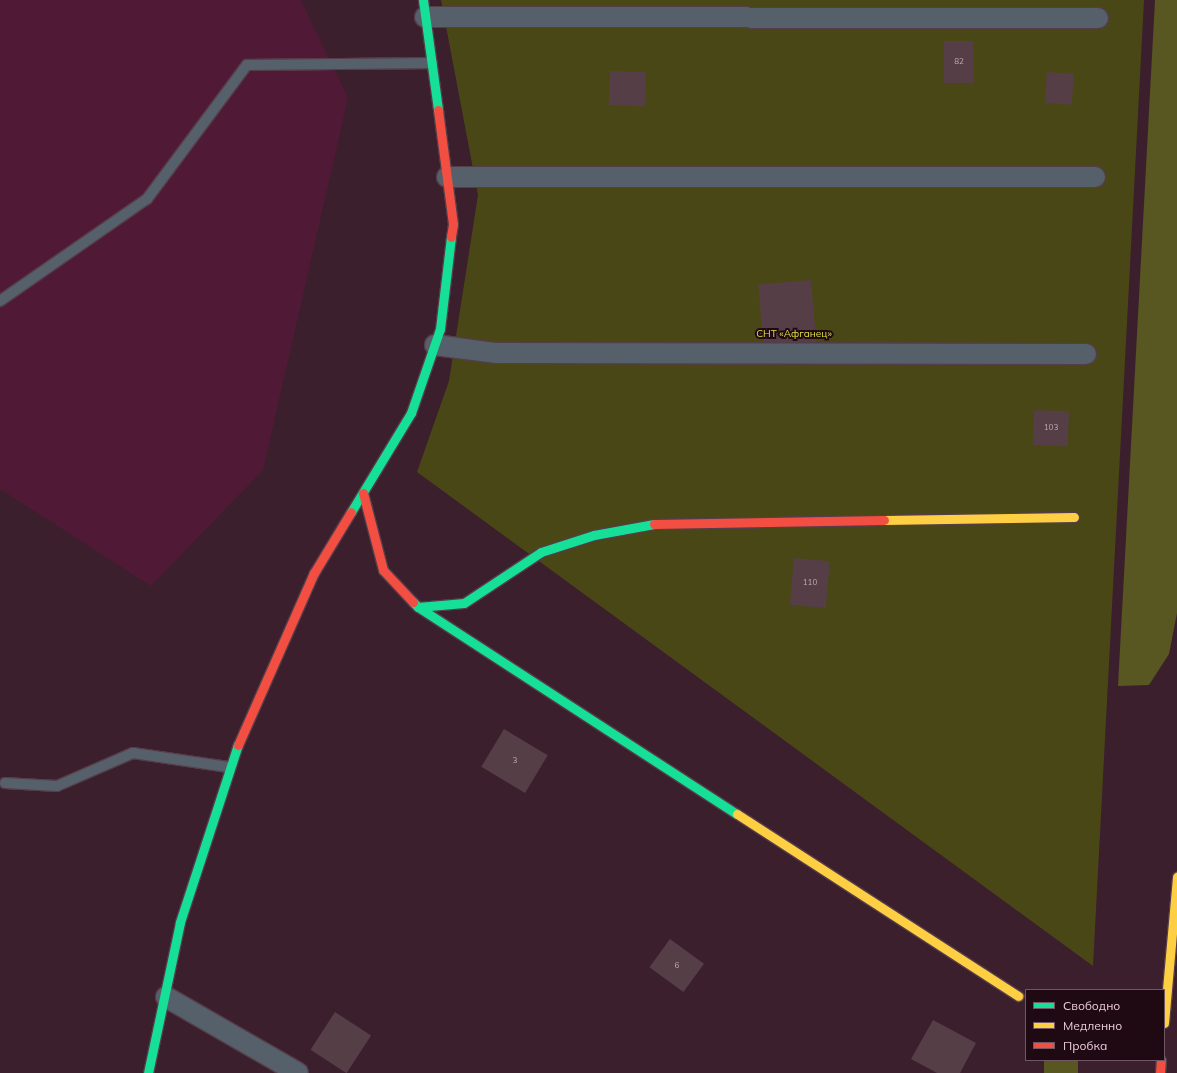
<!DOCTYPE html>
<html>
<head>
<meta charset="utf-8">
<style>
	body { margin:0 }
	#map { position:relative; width:1177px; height:1073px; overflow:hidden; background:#3b1f2d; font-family:Mulish,sans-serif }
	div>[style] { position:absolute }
	.built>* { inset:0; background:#501a37 }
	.green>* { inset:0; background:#4a4717 }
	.forest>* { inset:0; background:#585621; transform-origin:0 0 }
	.building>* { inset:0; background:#563e47; transform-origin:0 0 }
	.roads { filter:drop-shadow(1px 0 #553d49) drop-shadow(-1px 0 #553d49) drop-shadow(0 1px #553d49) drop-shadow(0 -1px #553d49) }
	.lane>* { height:10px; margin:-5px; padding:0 5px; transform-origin:5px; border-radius:5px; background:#56606a }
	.street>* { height:20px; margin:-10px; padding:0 10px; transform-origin:10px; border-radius:10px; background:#56606a }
	.fast>* { height:9px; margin:-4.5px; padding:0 4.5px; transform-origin:4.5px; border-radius:4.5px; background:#16e098 }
	.slow>* { height:9px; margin:-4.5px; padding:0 4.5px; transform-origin:4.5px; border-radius:4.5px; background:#ffcf43 }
	.jam>* { height:9px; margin:-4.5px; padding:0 4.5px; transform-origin:4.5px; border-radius:4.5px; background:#f24e42 }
	span { translate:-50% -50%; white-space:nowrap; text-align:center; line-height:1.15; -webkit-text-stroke:4px #1f0a14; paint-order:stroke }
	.number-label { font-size:8px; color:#c6a8b4 }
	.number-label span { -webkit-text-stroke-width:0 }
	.park-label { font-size:10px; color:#dce041 }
	.legend { position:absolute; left:1025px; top:989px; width:140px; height:72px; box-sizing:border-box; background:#1f0a14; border:1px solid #715763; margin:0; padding:5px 7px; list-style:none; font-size:12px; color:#eccbd9 }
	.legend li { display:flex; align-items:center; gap:8px; height:20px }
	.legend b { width:20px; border:1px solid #715763 }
</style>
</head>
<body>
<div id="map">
	<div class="built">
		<div style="clip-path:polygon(0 0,301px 0,348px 98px,263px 470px,151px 586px,0 489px)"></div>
	</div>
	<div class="green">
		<div style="clip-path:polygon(441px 0,1144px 0,1093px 966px,417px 472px,449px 381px,478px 195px)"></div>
	</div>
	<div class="forest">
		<div style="clip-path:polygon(1155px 0,1177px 0,1177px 613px,1169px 654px,1149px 685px,1118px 686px)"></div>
		<div style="left:1044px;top:1060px;width:34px;height:13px"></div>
	</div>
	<div class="building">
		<div style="left:944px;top:41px;width:29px;height:42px"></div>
		<div style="left:610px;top:71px;width:36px;height:34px;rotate:2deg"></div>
		<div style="left:1047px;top:72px;width:27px;height:31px;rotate:4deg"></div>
		<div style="left:811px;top:280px;width:63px;height:53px;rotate:85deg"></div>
		<div style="left:1034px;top:410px;width:35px;height:35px;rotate:2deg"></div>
		<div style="left:794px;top:558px;width:36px;height:47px;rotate:5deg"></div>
		<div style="left:504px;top:729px;width:51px;height:44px;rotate:31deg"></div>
		<div style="left:670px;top:939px;width:42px;height:35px;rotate:36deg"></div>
		<div style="left:335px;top:1012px;width:43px;height:45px;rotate:33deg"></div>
		<div style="clip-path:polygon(933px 1020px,976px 1043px,960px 1073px,937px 1073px,911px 1059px)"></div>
	</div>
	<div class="roads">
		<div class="lane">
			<div style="left:0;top:301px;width:179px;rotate:-34.8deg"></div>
			<div style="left:147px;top:199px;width:167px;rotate:-53.3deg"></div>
			<div style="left:247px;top:65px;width:185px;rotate:-0.6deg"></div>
			<div style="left:5px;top:783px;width:52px;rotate:3.3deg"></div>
			<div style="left:57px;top:786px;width:83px;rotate:-23.5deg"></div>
			<div style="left:133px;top:753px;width:96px;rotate:8.4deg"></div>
		</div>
		<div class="street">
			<div style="left:425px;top:17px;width:673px;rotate:0.09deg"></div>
			<div style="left:447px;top:177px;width:648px"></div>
			<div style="left:435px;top:345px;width:62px;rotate:7.5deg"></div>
			<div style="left:496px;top:353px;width:590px;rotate:0.1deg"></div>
			<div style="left:166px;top:997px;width:152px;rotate:29.9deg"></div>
		</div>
		<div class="fast">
			<div style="left:423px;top:0;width:111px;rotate:82.2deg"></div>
			<div style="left:351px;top:512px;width:116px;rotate:-58.8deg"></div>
			<div style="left:411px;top:413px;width:89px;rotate:-71deg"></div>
			<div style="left:440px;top:329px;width:93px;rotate:-83.2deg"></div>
			<div style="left:413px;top:602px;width:7px;rotate:45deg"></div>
			<div style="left:418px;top:607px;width:46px;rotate:-5deg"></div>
			<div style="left:464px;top:603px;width:92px;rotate:-33.5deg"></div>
			<div style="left:541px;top:552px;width:56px;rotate:-17.8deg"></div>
			<div style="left:594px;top:535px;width:61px;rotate:-10.4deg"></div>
			<div style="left:418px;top:607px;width:380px;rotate:33deg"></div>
			<div style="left:148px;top:1073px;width:154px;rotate:-78deg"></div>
			<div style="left:180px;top:922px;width:186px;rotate:-71.9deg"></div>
		</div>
		<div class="slow">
			<div style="left:884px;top:520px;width:190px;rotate:-0.9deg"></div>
			<div style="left:737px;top:814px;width:335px;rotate:32.9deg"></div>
			<div style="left:1164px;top:1023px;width:147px;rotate:-84.9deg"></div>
		</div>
		<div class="jam">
			<div style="left:438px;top:110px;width:115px;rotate:82.5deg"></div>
			<div style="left:453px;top:224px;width:13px;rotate:99deg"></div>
			<div style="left:363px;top:493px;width:80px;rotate:75.4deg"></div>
			<div style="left:383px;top:570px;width:44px;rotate:46.8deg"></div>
			<div style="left:654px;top:524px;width:230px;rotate:-1deg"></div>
			<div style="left:238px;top:745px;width:188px;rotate:-66.2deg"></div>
			<div style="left:314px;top:573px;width:71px;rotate:-58.8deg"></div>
			<div style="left:1160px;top:1073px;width:13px;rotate:-86deg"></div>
		</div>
	</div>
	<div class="number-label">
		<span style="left:959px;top:62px">82</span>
		<span style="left:1051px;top:428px">103</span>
		<span style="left:810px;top:583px">110</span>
		<span style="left:515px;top:761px">3</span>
		<span style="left:677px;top:966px">6</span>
	</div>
	<div class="park-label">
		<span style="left:794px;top:334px">СНТ «Афганец»</span>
	</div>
	<ul class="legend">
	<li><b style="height:5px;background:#16e098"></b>Свободно</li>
	<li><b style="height:5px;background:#ffcf43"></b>Медленно</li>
	<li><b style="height:5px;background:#f24e42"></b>Пробка</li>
	</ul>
</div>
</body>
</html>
